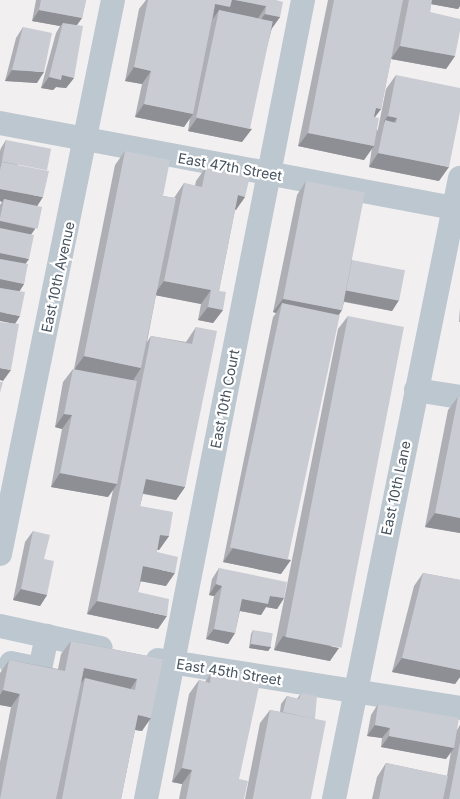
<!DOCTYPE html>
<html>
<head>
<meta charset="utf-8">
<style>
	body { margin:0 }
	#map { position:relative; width:460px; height:799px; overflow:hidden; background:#f2eff0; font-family:Inter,sans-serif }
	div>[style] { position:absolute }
	.minor>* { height:24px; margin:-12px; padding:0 12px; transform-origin:12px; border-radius:12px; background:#bcc7d0 }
	.wall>* { inset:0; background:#adafb5 }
	.shaded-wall>* { inset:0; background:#8d8f94 }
	.building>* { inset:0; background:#c9ccd3; transform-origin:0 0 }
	span { translate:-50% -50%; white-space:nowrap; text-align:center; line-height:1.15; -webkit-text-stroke:4.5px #fff; paint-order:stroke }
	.street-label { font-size:14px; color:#46535f }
</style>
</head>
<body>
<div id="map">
	<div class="minor">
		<div style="left:0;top:123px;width:468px;rotate:10.6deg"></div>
		<div style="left:416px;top:390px;width:45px;rotate:9deg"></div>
		<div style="left:0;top:554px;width:565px;rotate:-78.47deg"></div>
		<div style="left:0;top:626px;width:103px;rotate:12.3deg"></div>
		<div style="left:158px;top:660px;width:306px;rotate:9deg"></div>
		<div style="left:11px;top:663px;width:30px;rotate:12deg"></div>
		<div style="left:40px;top:669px;width:34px;rotate:-78deg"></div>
		<div style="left:146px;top:799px;width:814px;rotate:-78.88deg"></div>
		<div style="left:334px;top:799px;width:634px;rotate:-78.53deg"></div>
	</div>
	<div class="wall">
		<div style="clip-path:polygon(36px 0,86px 0,82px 18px,77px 25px,74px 78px,66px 88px,56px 87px,53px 90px,41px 88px,56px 33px,60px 26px,32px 21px)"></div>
		<div style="clip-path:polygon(146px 0,276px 0,280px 17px,272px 28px,242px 142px,188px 131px,190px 118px,184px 127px,135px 117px,142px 84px,125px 81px,139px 9px)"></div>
		<div style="clip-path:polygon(328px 0,460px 0,460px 6px,458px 9px,431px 4px,430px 12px,455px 56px,446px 69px,391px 59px,381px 109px,375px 117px,377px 131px,378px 129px,386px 89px,396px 75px,439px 181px,369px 167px,372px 148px,364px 160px,298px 146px)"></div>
		<div style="clip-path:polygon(23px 27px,37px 83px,5px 81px,16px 38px)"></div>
		<div style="clip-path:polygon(6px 140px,37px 206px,35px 229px,31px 234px,26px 263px,24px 284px,0 321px,0 205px,2px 202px,0 201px,0 151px,1px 148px)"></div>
		<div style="clip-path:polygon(125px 151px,163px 196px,174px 198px,184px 183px,195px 186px,196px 181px,206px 167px,245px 197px,235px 210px,219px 291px,223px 310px,213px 323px,198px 320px,201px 304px,156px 295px,147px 342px,151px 336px,186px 342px,196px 327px,185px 487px,176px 500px,143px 494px,140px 506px,169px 536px,159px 550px,157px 550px,157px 552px,166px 586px,141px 581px,138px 592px,158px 629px,87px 614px,113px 490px,108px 497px,51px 487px,62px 429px,55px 427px,63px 382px,73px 369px,74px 369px,115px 165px)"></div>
		<div style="clip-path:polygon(306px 181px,352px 260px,399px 300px,392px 311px,344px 302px,342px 310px,339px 315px,281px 574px,223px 562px,273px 317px,276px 313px,273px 312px,297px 195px)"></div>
		<div style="clip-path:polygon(460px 307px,460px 322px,459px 322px)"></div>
		<div style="clip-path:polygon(348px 316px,330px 661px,274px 650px,338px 329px)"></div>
		<div style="clip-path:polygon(458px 397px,460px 533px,425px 527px,448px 410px)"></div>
		<div style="clip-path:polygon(33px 531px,44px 559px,47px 595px,40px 606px,13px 600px,25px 542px)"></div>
		<div style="clip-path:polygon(219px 568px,284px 598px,277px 609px,266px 607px,261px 615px,240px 611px,235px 633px,228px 644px,206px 639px,214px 596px,209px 595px,212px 579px)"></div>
		<div style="clip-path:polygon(423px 573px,460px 580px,460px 677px,455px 684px,392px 672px,414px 586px)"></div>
		<div style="clip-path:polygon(253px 630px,271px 647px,268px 651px,249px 648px,251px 634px)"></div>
		<div style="clip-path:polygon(71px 641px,163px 659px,142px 731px,135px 730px,121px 799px,0 799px,0 762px,11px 707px,0 705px,0 673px,9px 660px,58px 669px,61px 654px)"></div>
		<div style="clip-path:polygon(211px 673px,239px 779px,244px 799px,179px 799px,182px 784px,172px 782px,189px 694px,199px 680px,205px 682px)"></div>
		<div style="clip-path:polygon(301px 693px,315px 719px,310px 799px,245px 799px,260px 723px,270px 710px,280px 712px,281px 704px,287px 696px,297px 699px)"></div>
		<div style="clip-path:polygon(378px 704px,457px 730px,460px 725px,460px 799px,372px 799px,377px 777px,386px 763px,447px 776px,451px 751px,446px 759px,381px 747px,382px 738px,367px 736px,371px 715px)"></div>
	</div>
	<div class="shaded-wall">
		<div style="clip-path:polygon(231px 0,235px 0,266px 6px,257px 20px,219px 10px,213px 19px,215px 4px)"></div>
		<div style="clip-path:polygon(427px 0,460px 0,460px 6px,458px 9px,425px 3px)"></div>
		<div style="clip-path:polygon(39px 10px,82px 18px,74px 29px,63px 23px,60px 26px,32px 21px)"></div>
		<div style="clip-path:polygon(265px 14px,280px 17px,270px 31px,255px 27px)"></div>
		<div style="clip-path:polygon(400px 46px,455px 56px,446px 69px,391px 59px)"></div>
		<div style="clip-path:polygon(134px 67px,151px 71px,142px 84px,125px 81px)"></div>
		<div style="clip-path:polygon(12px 70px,44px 72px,37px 83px,5px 81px)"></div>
		<div style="clip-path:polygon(62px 75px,74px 78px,66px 88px,56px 87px,53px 90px,41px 88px,49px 77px)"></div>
		<div style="clip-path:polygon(144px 104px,193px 114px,184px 127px,135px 117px)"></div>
		<div style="clip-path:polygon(376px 108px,381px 109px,371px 122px)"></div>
		<div style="clip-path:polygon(388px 116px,397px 118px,387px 132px,384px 121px)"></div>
		<div style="clip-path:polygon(197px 118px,252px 129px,242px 142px,188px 131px)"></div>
		<div style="clip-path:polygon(308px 133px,374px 146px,364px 160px,298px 146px)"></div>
		<div style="clip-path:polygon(378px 153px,449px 167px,439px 181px,369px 167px)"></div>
		<div style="clip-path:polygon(0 189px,43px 197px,36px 208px,4px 199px,2px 202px,0 201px)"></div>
		<div style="clip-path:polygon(238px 195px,245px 197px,236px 210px,229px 209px)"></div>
		<div style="clip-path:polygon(0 221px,35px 229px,30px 236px,0 230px)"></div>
		<div style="clip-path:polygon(0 253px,29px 259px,24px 266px,0 261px)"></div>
		<div style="clip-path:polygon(0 279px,24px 284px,19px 292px,0 288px)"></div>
		<div style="clip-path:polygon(164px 281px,211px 290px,201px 304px,154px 295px)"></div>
		<div style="clip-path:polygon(345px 290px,399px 300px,392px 311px,337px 300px)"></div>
		<div style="clip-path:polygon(283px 299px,342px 310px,332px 324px,282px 303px,276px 313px,273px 312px)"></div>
		<div style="clip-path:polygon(208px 307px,223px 310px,213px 323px,198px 320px)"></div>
		<div style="clip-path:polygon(0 312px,20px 316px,15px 324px,0 321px)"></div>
		<div style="clip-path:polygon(84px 356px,141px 368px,132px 382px,74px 370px)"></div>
		<div style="clip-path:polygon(0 368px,11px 370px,3px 381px,0 380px)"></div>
		<div style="clip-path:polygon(64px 414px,72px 415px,62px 429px,55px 427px)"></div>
		<div style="clip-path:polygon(60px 473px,117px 484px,108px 497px,51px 487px)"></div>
		<div style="clip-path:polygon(146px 479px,185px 487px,176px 500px,136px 492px)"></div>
		<div style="clip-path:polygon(435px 513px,460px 518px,460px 533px,425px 527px)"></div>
		<div style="clip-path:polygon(160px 535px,169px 536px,159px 550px,151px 549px)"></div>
		<div style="clip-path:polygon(233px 548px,291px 560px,281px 574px,223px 562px)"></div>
		<div style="clip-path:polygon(143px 566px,175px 573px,166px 586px,134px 580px)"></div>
		<div style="clip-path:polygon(216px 584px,222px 586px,214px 596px,209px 595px)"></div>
		<div style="clip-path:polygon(21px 589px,47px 595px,40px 606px,13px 600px)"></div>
		<div style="clip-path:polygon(270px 596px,284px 598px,277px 609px,266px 607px,261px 615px,235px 610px,242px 599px)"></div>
		<div style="clip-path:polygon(97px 601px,167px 616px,158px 629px,87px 614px)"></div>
		<div style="clip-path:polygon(214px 629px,235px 633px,228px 644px,206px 639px)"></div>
		<div style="clip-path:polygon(283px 636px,339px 648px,330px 661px,274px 650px)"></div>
		<div style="clip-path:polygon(251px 644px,271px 647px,268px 651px,249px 648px)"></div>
		<div style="clip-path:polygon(402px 658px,460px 670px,460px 677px,455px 684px,392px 672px)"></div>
		<div style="clip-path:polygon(84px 668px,137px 679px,128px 693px,85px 678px,81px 683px)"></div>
		<div style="clip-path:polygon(3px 690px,20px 694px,11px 707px,0 705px,0 695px)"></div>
		<div style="clip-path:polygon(138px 715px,151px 718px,142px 731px,129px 729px)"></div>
		<div style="clip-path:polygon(375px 725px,390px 728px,382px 738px,367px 736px)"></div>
		<div style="clip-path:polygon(389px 736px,454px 748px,446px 759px,381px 747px)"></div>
		<div style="clip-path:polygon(182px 768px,192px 770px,182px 784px,172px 782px)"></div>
	</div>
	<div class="building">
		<div style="clip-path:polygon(41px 0,86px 0,82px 18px,39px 10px)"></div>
		<div style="clip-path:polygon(148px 0,232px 0,230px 7px,215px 4px,193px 114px,144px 104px,151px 71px,134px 67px)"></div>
		<div style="clip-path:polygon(235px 0,276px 0,283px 2px,280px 17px,265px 14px,266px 6px)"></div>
		<div style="clip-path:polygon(334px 0,403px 0,381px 109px,376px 108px,374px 117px,379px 118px,374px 146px,308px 133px)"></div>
		<div style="clip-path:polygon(409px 0,432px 0,430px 12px,460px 19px,460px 31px,455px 56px,400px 46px)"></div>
		<div style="left:219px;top:10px;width:55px;height:110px;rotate:12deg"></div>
		<div style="clip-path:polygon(63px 23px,83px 26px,74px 78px,62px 75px,61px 80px,49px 77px)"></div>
		<div style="clip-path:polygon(23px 27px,52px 33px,44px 72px,12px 70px)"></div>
		<div style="clip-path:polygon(396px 75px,460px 88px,460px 112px,449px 167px,378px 153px,385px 120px,396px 123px,397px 118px,388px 116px)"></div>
		<div style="left:6px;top:140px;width:46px;height:22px;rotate:11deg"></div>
		<div style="clip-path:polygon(125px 151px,170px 160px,163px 196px,176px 198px,141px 368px,84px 356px)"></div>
		<div style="clip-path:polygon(2px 162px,49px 171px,43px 197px,0 189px,0 170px)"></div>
		<div style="clip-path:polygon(206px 167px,250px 176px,245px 197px,238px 195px,219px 291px,226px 292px,223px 310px,208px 307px,211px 290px,164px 281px,184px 183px,202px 187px)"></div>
		<div style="left:306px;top:181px;width:60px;height:120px;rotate:11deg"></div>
		<div style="left:4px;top:199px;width:39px;height:22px;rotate:12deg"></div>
		<div style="clip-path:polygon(0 228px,34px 235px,29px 259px,0 253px)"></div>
		<div style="clip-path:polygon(0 259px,28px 264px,24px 284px,0 279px)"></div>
		<div style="left:352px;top:260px;width:54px;height:31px;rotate:11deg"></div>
		<div style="clip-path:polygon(0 288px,25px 292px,20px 316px,0 312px)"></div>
		<div style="left:282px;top:303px;width:59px;height:250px;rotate:12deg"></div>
		<div style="left:348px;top:316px;width:57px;height:327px;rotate:11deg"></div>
		<div style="clip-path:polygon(0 322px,19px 324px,11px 370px,0 368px)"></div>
		<div style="clip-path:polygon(196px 327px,217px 331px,185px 487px,146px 479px,140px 506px,173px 512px,169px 536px,160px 535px,157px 552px,178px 557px,175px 573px,143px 566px,138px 592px,169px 599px,167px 616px,97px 601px,151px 336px,192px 344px)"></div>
		<div style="clip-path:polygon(73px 369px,137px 381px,117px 484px,60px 473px,72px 415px,64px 414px)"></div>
		<div style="clip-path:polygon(0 382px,3px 382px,0 393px)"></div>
		<div style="clip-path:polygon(458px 397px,460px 397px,460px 518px,435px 513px)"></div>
		<div style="clip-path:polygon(33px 531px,50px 535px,44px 559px,54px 561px,47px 595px,21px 589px)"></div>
		<div style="clip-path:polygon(219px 568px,287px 582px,284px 598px,270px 596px,268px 604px,242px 599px,235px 633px,214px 629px,222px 586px,216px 584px)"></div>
		<div style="clip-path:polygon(423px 573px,460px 580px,460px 670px,402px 658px)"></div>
		<div style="left:253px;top:630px;width:20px;height:14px;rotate:9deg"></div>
		<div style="clip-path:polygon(71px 641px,163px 659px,151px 718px,138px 715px,121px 799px,62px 799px,85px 678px,135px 690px,137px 679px,84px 668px,56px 799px,0 799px,20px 694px,3px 690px,9px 660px,65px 671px)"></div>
		<div style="clip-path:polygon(211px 673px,260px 682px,239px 779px,248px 781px,244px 799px,186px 799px,192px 770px,182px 768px,199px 680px,210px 683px)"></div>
		<div style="clip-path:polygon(301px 693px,317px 696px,315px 719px,283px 712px,287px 696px,299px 699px)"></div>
		<div style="clip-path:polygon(378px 704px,459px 718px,454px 748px,389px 736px,390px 728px,375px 725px)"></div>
		<div style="left:270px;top:710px;width:57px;height:91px;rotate:11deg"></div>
		<div style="clip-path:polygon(460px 742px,460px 799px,449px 799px)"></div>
		<div style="clip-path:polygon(386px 763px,448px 776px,443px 799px,379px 799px)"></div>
	</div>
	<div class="street-label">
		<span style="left:230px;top:167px;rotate:10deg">East 47th Street</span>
		<span style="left:58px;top:277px;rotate:-78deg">East 10th Avenue</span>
		<span style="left:225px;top:399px;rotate:-79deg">East 10th Court</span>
		<span style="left:396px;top:488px;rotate:-78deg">East 10th Lane</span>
		<span style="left:229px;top:672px;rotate:9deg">East 45th Street</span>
	</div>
</div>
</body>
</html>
